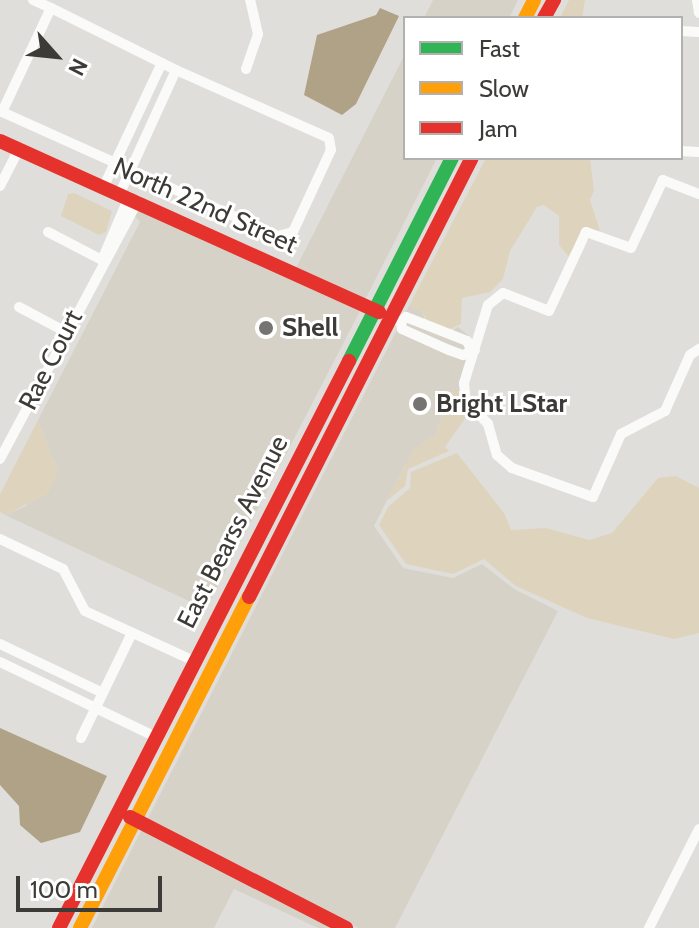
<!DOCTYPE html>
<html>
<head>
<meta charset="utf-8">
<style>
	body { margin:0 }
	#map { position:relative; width:699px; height:928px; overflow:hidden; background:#e0deda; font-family:Cabin,sans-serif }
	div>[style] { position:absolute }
	.built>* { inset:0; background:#d7d2c8 }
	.green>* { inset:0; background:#ded4be }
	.water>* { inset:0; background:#b0a287 }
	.street>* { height:10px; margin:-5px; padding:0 5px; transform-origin:5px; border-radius:5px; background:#fafaf9 }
	.fast>* { height:14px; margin:-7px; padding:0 7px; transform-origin:7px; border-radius:7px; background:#30b455 }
	.slow>* { height:14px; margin:-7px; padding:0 7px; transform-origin:7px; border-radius:7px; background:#ff9f0a }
	.jam>* { height:14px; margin:-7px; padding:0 7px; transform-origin:7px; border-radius:7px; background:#e5322d }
	.dots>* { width:22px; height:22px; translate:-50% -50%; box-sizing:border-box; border:4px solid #fff; border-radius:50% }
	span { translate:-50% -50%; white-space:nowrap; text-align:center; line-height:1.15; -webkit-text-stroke:6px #fff; paint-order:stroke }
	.street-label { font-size:26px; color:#3d3b38 }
	.poi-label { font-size:26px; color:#3d3b38; font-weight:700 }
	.left { translate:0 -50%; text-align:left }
	.legend { position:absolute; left:403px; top:16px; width:280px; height:144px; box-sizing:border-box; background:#fff; border:2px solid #b1b1af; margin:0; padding:10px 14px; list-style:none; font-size:24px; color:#3d3b38 }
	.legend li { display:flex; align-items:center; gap:16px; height:40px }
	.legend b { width:40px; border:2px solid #b1b1af }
	.north { position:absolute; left:16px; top:16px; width:80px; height:80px; -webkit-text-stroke:6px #fff; paint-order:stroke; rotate:117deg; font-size:22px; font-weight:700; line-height:32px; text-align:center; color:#3d3b38 }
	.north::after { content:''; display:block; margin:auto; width:28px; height:36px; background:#3d3b38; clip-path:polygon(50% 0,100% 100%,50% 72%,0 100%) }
	.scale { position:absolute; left:16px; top:876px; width:146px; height:36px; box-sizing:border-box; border:4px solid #3d3b38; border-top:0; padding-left:10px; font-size:24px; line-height:28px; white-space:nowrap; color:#3d3b38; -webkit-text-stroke:6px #fff; paint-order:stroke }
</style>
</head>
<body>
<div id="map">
	<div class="built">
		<div style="clip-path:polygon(433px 0,518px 0,509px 18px,424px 18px)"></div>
		<div style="clip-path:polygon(405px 54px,405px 158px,437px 158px,365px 300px,296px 268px)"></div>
		<div style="clip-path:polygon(136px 206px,361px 309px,206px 609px,5px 515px,26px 506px,57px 470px,38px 420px,140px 222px,133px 214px)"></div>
		<div style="clip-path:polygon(409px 306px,422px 311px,427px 325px,448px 333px,458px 327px,475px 341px,460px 391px,447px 400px,436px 434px,405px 465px,374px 526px,403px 568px,453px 578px,482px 564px,514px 589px,558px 611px,395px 928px,358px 928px,147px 820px)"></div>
		<div style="clip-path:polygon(142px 829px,335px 928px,318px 928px,234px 889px,214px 928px,92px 928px)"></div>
	</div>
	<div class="green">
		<div style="clip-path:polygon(569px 0,585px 0,582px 18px,560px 18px)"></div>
		<div style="clip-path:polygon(486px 158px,590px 158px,594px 191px,590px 200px,600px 231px,568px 256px,559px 245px,559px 216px,544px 205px,537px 207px,510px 251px,503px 279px,490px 292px,462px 298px,461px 324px,435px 336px,422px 311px,409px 306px)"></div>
		<div style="clip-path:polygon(74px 193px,112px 211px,106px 232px,99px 235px,61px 216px,68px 194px)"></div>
		<div style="clip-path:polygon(460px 391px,471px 410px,445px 447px,449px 451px,408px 469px,405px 486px,385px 502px,414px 449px,436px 434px,450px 392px)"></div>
		<div style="clip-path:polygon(38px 420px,57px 470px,54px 482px,47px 494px,5px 515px,0 512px,0 494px)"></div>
		<div style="clip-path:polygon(457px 453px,504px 513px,511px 530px,546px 528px,589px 540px,612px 533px,658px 478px,676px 476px,699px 488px,699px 633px,674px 639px,587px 618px,516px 586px,484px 559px,453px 574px,406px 564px,379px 525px,388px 507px,410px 488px,411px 472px)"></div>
	</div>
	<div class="water">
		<div style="clip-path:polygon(380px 8px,399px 16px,356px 104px,342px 115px,304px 95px,317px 35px,376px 15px)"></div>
		<div style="clip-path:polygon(0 728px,107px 776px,80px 832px,41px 843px,20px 825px,19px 806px,0 785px)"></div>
	</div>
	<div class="street">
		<div style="left:33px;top:0;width:20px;rotate:24deg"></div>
		<div style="left:51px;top:8px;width:140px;rotate:26.4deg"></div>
		<div style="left:176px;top:70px;width:167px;rotate:24deg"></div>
		<div style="left:329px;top:138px;width:12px;rotate:81deg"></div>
		<div style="left:331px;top:150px;width:90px;rotate:114.9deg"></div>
		<div style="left:293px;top:232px;width:16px;rotate:165deg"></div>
		<div style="left:278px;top:236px;width:303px;rotate:-155.8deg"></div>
		<div style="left:2px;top:112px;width:115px;rotate:-64.8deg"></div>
		<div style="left:697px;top:0;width:13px;rotate:81deg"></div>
		<div style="left:681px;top:31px;width:18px;rotate:3deg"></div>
		<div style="left:246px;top:69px;width:37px;rotate:-71deg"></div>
		<div style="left:258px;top:34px;width:35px;rotate:-103deg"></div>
		<div style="left:681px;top:151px;width:18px;rotate:3deg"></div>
		<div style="left:0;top:186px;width:42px;rotate:-62.8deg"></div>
		<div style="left:104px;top:186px;width:136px;rotate:-64.8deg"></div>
		<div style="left:120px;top:193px;width:135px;rotate:-65.5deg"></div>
		<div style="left:699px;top:194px;width:39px;rotate:-159deg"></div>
		<div style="left:663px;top:180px;width:75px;rotate:115.2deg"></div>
		<div style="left:631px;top:248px;width:48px;rotate:-160.4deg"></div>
		<div style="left:586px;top:232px;width:87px;rotate:115.1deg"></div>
		<div style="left:549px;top:311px;width:49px;rotate:-158.6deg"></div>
		<div style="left:503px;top:293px;width:19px;rotate:141deg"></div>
		<div style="left:488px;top:305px;width:82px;rotate:107.1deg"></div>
		<div style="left:464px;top:383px;width:18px;rotate:84deg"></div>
		<div style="left:466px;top:401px;width:32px;rotate:46deg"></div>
		<div style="left:488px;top:424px;width:32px;rotate:74deg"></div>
		<div style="left:497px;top:455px;width:20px;rotate:41deg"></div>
		<div style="left:512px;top:468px;width:86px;rotate:19.7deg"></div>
		<div style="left:593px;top:497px;width:69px;rotate:-66deg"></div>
		<div style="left:621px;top:434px;width:50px;rotate:-27.6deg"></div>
		<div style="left:665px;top:411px;width:61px;rotate:-65.9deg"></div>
		<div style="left:690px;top:355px;width:11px;rotate:-34deg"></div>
		<div style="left:48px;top:232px;width:61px;rotate:27.4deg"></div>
		<div style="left:102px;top:260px;width:69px;rotate:-66.8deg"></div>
		<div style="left:19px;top:307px;width:53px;rotate:28deg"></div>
		<div style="left:390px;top:317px;width:12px;rotate:24deg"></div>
		<div style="left:401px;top:322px;width:7px;rotate:82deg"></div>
		<div style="left:402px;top:329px;width:51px;rotate:24.1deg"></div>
		<div style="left:449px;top:350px;width:15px;rotate:20deg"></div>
		<div style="left:463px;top:355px;width:13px;rotate:-23deg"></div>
		<div style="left:401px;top:322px;width:7px;rotate:-45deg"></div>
		<div style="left:406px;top:317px;width:66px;rotate:21.5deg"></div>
		<div style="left:467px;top:341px;width:10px;rotate:66deg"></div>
		<div style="left:0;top:459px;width:293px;rotate:-61.9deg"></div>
		<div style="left:0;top:539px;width:70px;rotate:25.5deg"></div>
		<div style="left:63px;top:569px;width:47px;rotate:62.4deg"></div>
		<div style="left:85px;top:611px;width:120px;rotate:24.6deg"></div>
		<div style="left:0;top:644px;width:114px;rotate:25.4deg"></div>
		<div style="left:0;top:662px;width:173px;rotate:25.7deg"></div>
		<div style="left:81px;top:738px;width:117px;rotate:-64.1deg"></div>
		<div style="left:649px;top:928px;width:111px;rotate:-63.2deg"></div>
	</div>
	<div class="fast">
		<div style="left:349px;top:361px;width:228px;rotate:-63.1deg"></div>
	</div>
	<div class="slow">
		<div style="left:525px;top:18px;width:20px;rotate:-63deg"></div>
		<div style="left:80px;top:928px;width:372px;rotate:-63deg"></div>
	</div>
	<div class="jam">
		<div style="left:544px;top:18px;width:21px;rotate:-61deg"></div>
		<div style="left:0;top:141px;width:416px;rotate:24.3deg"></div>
		<div style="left:249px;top:597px;width:492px;rotate:-63.1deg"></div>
		<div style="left:130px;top:817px;width:243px;rotate:27.2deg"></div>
		<div style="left:59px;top:928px;width:637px;rotate:-62.91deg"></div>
	</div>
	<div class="dots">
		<div style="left:266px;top:328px;background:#767471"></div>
		<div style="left:420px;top:404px;background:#767471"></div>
	</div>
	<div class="street-label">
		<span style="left:205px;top:206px;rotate:24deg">North 22nd Street</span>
		<span style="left:51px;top:360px;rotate:-63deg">Rae Court</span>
		<span style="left:233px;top:532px;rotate:-63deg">East Bearss Avenue</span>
	</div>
	<div class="poi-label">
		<span class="left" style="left:282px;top:328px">Shell</span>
		<span class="left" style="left:436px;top:404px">Bright LStar</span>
	</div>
	<ul class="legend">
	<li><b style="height:10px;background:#30b455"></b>Fast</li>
	<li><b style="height:10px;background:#ff9f0a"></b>Slow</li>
	<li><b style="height:10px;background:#e5322d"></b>Jam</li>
	</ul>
	<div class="north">N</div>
	<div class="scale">100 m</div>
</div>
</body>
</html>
